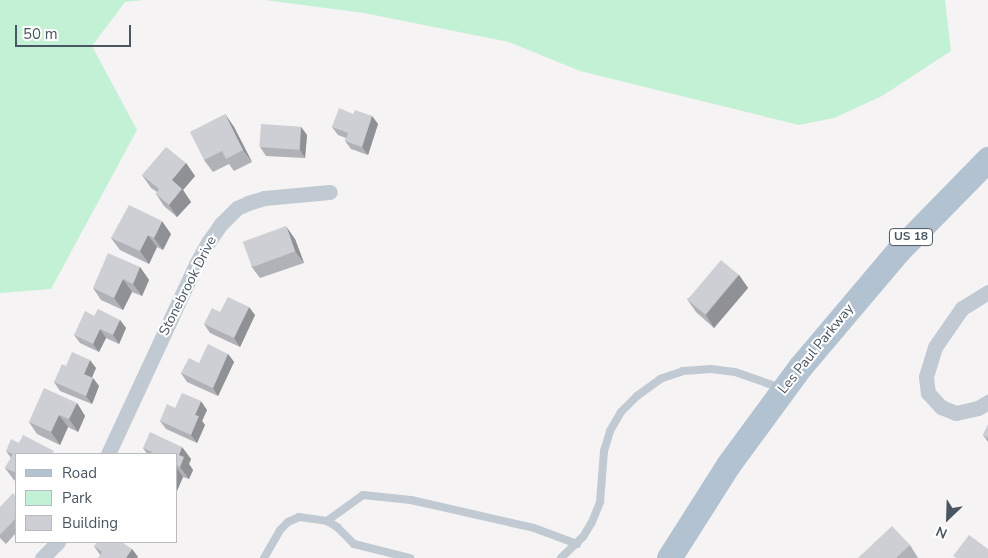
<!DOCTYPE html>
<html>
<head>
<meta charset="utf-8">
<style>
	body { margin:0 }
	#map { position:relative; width:988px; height:558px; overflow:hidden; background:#f5f3f3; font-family:"Nunito Sans",sans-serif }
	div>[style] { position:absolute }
	.green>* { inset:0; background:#c3f1d5 }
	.lane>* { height:8px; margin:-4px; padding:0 4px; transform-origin:4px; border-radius:4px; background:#c1cad2 }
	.street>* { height:15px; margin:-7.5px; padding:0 7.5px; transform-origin:7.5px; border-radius:7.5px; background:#c1cad2 }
	.primary>* { height:25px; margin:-12.5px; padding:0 12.5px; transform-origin:12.5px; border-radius:12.5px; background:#b3c2d1 }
	.wall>* { inset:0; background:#b0b2b7 }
	.shaded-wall>* { inset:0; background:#909195 }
	.building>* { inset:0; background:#cdcfd5; transform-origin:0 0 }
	span { translate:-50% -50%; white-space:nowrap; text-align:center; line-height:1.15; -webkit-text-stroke:4px #fff; paint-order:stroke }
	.shield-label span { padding:1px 4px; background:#fff; border:1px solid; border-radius:4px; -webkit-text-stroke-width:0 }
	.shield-label { font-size:12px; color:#4a5661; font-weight:700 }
	.street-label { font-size:14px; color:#4a5661 }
	.legend { position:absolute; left:15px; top:453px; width:162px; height:90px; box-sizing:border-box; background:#fff; border:1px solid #b7bbc0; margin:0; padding:6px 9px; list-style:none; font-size:15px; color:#4a5661 }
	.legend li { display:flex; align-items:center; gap:10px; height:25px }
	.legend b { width:25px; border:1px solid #b7bbc0 }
	.north { position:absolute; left:923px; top:493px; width:50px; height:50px; -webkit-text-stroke:4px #fff; paint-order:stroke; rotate:204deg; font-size:14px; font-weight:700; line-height:20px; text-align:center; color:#4a5661 }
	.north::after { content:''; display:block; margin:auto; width:18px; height:22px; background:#4a5661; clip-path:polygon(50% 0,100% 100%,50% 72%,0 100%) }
	.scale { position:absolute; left:15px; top:25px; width:116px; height:22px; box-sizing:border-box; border:2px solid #4a5661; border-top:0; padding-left:6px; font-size:15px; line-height:18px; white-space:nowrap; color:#4a5661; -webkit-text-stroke:4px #fff; paint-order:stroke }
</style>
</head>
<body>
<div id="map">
	<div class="green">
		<div style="clip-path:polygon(0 0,144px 0,125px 2px,92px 46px,137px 130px,51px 289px,0 293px)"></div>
		<div style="clip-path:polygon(265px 0,945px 0,951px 51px,882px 96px,834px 118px,799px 125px,580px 71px,509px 42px,364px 13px)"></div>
	</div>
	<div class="lane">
		<div style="left:327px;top:521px;width:44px;rotate:-35.8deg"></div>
		<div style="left:363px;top:495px;width:48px;rotate:5.9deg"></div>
		<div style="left:411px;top:500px;width:126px;rotate:12.8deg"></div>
		<div style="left:534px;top:528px;width:46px;rotate:20.4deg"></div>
		<div style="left:264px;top:558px;width:32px;rotate:-60deg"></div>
		<div style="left:280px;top:530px;width:11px;rotate:-45deg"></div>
		<div style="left:288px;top:522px;width:12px;rotate:-24deg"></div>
		<div style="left:299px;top:517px;width:28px;rotate:8deg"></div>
		<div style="left:327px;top:521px;width:12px;rotate:31deg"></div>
		<div style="left:337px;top:527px;width:24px;rotate:45deg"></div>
		<div style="left:354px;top:544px;width:58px;rotate:14deg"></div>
		<div style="left:561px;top:558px;width:30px;rotate:-44deg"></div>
		<div style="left:583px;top:537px;width:17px;rotate:-59deg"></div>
		<div style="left:592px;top:522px;width:22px;rotate:-68deg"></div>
		<div style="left:600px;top:502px;width:51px;rotate:-85.5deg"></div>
		<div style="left:604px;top:451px;width:21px;rotate:-73deg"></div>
		<div style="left:610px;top:431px;width:22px;rotate:-60deg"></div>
		<div style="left:621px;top:412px;width:23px;rotate:-45deg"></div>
		<div style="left:637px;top:396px;width:29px;rotate:-36deg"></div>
		<div style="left:660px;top:379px;width:24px;rotate:-19deg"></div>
		<div style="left:683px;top:371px;width:28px;rotate:-4deg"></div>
		<div style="left:711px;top:369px;width:24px;rotate:7deg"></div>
		<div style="left:735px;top:372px;width:49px;rotate:19.2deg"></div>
	</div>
	<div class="street">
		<div style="left:988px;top:292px;width:31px;rotate:148deg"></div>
		<div style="left:962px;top:308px;width:47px;rotate:124.7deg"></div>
		<div style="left:935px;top:347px;width:31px;rotate:107deg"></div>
		<div style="left:926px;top:377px;width:16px;rotate:83deg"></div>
		<div style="left:928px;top:393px;width:19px;rotate:47deg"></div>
		<div style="left:941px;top:407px;width:16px;rotate:22deg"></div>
		<div style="left:956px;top:413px;width:23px;rotate:-13deg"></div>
		<div style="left:978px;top:408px;width:12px;rotate:-31deg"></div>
		<div style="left:108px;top:454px;width:209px;rotate:-65.1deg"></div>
		<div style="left:196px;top:264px;width:26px;rotate:-61deg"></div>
		<div style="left:209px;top:241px;width:21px;rotate:-55deg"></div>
		<div style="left:221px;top:224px;width:23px;rotate:-45deg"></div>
		<div style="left:237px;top:208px;width:12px;rotate:-24deg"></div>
		<div style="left:248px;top:203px;width:17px;rotate:-17deg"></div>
		<div style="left:264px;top:198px;width:66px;rotate:-5.2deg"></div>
		<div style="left:42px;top:558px;width:23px;rotate:-45deg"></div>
	</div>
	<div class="primary">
		<div style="left:669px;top:558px;width:110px;rotate:-57.6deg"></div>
		<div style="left:728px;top:465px;width:122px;rotate:-53.7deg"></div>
		<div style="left:800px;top:367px;width:152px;rotate:-49.8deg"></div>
		<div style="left:898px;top:251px;width:129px;rotate:-45.6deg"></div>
	</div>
	<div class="wall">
		<div style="clip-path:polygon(225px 114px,234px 127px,252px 162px,234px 171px,229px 164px,213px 172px,204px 160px)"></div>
		<div style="clip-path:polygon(353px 114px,372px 116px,378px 124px,368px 155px,351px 149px,345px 141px,346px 138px,338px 135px,332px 127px)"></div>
		<div style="clip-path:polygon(301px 127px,307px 135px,305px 158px,266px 156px,260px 147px)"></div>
		<div style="clip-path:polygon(186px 163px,195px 176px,183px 190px,191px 202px,177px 217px,164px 206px,156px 194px,157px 192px,151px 188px,142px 175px)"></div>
		<div style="clip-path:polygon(171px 234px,163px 250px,157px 247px,149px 264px,120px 250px,111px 238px)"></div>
		<div style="clip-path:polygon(295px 239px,304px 263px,260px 278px,251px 266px)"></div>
		<div style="clip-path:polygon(140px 267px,149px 280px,142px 296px,132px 292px,123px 310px,101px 300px,93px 288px)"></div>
		<div style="clip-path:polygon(739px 275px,748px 288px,714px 328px,696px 312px,687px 299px)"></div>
		<div style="clip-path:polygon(220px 312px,255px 315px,240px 347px,210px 333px,204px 324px)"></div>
		<div style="clip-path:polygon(94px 316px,120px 320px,126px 328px,119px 344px,106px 338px,99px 352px,80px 343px,74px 335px)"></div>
		<div style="clip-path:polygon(228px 354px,234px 362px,218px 396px,187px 382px,181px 373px,199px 363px)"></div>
		<div style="clip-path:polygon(66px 366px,96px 368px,92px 377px,99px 386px,92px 404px,60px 391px,54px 382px)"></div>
		<div style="clip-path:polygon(77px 403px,85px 416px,78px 432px,68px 427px,60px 445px,37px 434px,29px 422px)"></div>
		<div style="clip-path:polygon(175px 408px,207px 410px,202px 421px,205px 425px,197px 443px,166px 429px,160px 421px)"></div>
		<div style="clip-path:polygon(988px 425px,988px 442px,983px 435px)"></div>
		<div style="clip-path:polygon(182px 447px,191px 459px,189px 464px,193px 470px,189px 479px,183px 477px,176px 493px,176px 454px,147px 454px,143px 448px)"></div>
		<div style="clip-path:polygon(6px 451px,16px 454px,16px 481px,14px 480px,5px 468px,11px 458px)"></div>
		<div style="clip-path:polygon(16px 497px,16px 533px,6px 544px,0 538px,0 507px)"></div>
		<div style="clip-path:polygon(910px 545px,918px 558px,858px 558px)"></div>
		<div style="clip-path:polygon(94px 546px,132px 549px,138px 557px,100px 555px)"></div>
	</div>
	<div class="shaded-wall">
		<div style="clip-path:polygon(225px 114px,234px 127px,252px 162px,243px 150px)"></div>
		<div style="clip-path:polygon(372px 116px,378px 124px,368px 155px,362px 147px)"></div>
		<div style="clip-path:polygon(301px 127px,307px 135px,305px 158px,300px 150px)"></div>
		<div style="clip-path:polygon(186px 163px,195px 176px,183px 190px,191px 202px,177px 217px,169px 205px,172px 180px)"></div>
		<div style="clip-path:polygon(162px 221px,171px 234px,163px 250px,154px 238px)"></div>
		<div style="clip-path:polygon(286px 226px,295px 239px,304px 263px,295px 251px)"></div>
		<div style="clip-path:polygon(148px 235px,157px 247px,149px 264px,140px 251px)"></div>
		<div style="clip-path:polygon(140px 267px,149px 280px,142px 296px,133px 284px)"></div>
		<div style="clip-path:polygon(739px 275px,748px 288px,714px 328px,706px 315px)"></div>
		<div style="clip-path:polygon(123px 279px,132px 292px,123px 310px,114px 298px)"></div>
		<div style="clip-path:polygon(249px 307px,255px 315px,240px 347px,234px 338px)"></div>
		<div style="clip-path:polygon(120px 320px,126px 328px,119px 344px,113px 335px)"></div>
		<div style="clip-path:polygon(100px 329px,106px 338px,99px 352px,93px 344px)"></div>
		<div style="clip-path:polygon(228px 354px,234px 362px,218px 396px,213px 388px)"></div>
		<div style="clip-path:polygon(90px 360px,96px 368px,90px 382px,84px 374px)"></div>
		<div style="clip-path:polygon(93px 378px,99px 386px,92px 404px,86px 396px)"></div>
		<div style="clip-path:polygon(201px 401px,207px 410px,202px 421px,205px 425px,197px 443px,191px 435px,195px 415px)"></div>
		<div style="clip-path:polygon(77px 403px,85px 416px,78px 432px,69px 419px)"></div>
		<div style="clip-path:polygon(59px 415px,68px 427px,60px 445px,51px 432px)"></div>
		<div style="clip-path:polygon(182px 447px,191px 459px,189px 464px,193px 470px,189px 479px,180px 467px,179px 455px)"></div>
		<div style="clip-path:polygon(176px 467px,183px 477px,176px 493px)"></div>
		<div style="clip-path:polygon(132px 549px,138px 557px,137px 558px,126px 558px)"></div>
	</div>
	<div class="building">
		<div style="clip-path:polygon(339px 108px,353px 114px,355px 110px,372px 116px,362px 147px,345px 141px,348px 133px,332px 127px)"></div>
		<div style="clip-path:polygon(225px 114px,243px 150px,226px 159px,222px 151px,204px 160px,190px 132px)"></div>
		<div style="left:261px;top:124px;width:40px;height:23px;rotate:4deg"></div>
		<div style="clip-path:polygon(166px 147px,186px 163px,172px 180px,182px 189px,169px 205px,156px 194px,159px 189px,142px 175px)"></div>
		<div style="clip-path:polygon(129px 205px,162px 221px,154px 238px,148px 235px,140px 251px,111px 238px)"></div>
		<div style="left:286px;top:226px;width:27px;height:46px;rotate:70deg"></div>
		<div style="clip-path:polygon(108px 253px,140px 267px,133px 284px,123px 279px,114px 298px,93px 288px)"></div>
		<div style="left:721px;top:260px;width:23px;height:52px;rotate:40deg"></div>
		<div style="clip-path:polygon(228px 297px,249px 307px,234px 338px,204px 324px,212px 308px,220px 312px)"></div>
		<div style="clip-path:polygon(98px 309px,120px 320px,113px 335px,100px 329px,93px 344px,74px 335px,85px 311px,94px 316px)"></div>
		<div style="clip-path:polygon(208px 344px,228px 354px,213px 388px,181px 373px,189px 358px,199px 363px)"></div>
		<div style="clip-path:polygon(72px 352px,90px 360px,84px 374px,93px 378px,86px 396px,54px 382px,62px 364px,66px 366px)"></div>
		<div style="clip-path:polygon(44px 388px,77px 403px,69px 419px,59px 415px,51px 432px,29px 422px)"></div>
		<div style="clip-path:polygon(182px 393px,201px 401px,195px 415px,199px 416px,191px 435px,160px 421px,167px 404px,175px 408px)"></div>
		<div style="clip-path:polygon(988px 425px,988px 438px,983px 435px)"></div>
		<div style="clip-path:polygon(150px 432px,182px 447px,179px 455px,184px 457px,180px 467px,176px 465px,176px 454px,151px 454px,152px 452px,143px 448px)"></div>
		<div style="clip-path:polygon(23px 435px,54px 451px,52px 454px,16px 454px,16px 473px,5px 468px,13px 454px,6px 451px,11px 439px,19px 443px)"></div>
		<div style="clip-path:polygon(13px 493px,16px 497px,16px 518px,0 535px,0 507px)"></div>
		<div style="clip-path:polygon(892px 526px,910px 545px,896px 558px,858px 558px)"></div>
		<div style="clip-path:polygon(969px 535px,988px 549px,988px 558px,956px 558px,953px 556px)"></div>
		<div style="clip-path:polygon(97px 542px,122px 542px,132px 549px,126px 558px,98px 558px,102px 552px,94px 546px)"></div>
	</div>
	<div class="shield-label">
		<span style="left:911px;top:237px">US 18</span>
	</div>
	<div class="street-label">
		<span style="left:188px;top:286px;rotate:-63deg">Stonebrook Drive</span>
		<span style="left:816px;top:349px;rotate:-51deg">Les Paul Parkway</span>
	</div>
	<ul class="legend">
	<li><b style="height:6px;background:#b3c2d1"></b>Road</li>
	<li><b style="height:14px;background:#c3f1d5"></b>Park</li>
	<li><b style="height:14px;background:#cdcfd5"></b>Building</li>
	</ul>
	<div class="north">N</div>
	<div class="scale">50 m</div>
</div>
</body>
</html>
